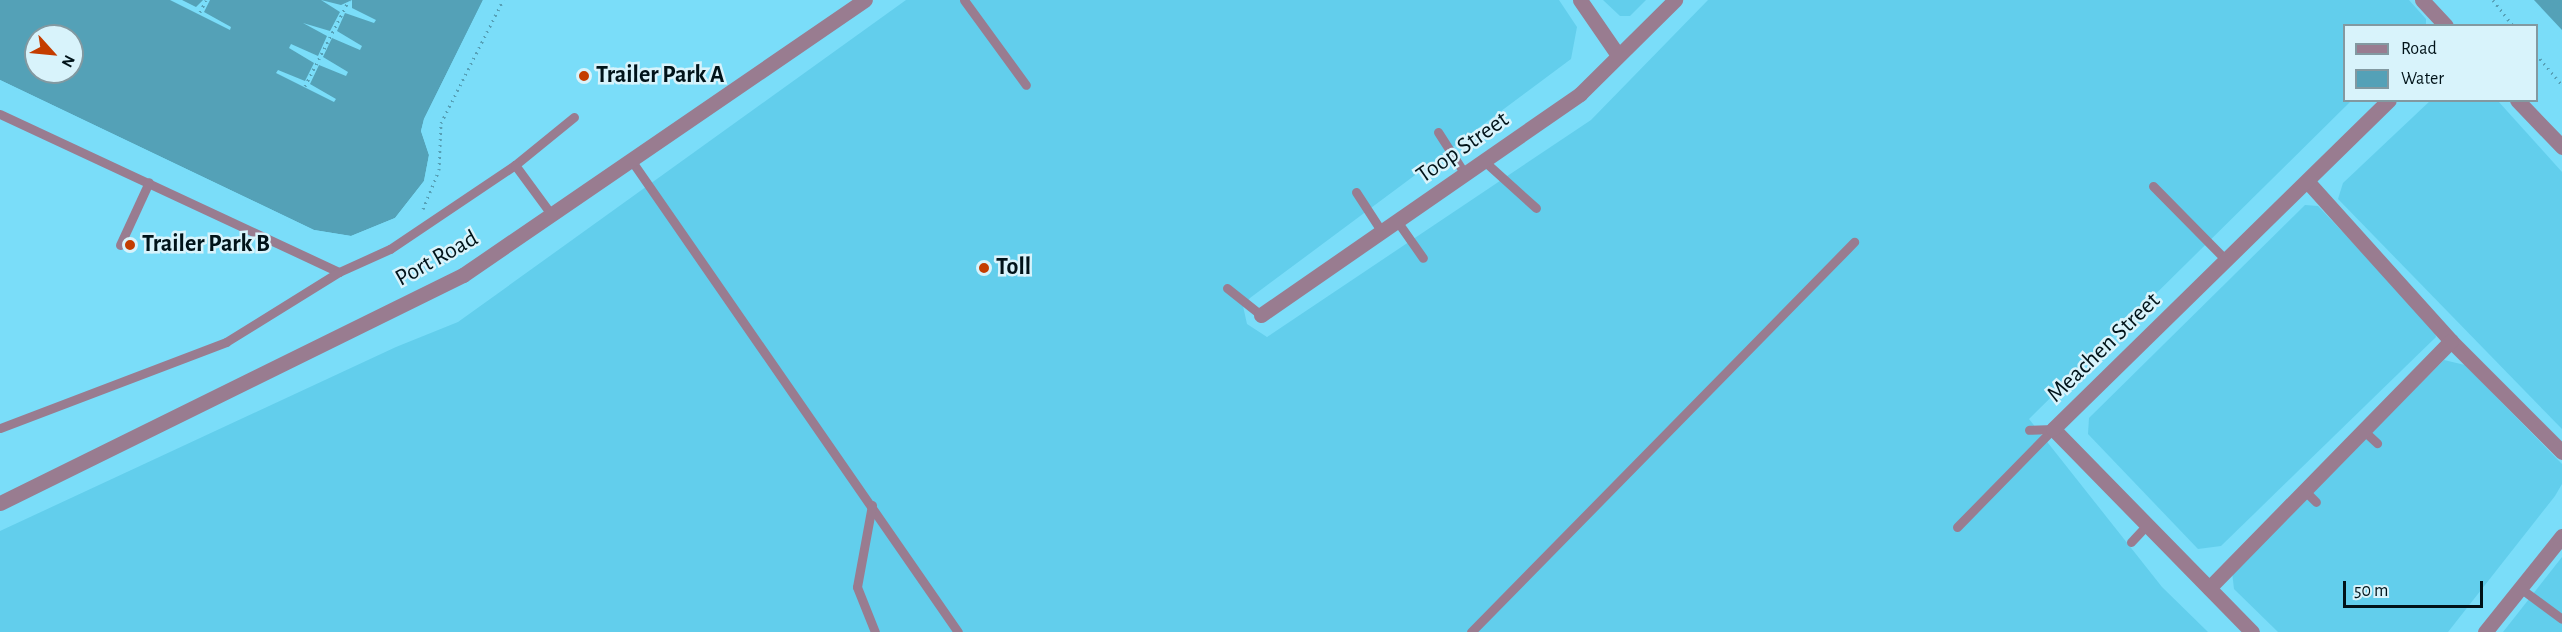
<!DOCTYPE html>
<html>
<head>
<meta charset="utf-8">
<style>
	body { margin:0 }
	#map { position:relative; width:2562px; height:632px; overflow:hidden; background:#7addf9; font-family:"Alegreya Sans",sans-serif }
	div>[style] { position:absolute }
	.built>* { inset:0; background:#62ceec }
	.water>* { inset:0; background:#54a1b7 }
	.pier>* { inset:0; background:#7addf9 }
	.path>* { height:3px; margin-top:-1.5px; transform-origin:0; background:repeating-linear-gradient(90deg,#56a0b6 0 1.5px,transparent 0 6px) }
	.lane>* { height:9px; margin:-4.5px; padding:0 4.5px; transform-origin:4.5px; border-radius:4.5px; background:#997c90 }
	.street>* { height:15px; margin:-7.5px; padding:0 7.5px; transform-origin:7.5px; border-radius:7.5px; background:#997c90 }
	.dots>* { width:16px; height:16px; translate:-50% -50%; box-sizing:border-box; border:3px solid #d8f3fb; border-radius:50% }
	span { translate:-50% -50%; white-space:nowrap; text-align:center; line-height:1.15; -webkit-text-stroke:5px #d8f3fb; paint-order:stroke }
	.poi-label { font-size:24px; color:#011319; font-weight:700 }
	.left { translate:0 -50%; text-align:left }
	.street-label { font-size:24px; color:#011319 }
	.legend { position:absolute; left:2343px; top:24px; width:195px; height:78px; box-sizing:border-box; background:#d8f3fb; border:2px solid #8299a1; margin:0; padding:8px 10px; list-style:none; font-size:18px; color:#011319 }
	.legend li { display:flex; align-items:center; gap:12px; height:30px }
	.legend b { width:30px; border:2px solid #8299a1 }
	.north { position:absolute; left:24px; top:24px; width:60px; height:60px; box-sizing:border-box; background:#d8f3fb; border:2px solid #8299a1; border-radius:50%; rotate:117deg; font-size:16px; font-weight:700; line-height:24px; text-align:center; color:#011319 }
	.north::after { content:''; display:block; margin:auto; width:21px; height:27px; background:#c43d00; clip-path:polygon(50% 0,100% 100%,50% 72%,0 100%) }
	.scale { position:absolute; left:2343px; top:581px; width:140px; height:27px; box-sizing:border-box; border:3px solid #011319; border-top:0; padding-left:8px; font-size:18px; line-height:21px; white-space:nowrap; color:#011319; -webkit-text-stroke:4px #d8f3fb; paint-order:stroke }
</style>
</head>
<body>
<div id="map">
	<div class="built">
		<div style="clip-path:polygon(906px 0,1559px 0,1577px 27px,1571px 59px,1250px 298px,1243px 306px,1247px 324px,1267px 337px,1591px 120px,1708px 0,2409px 0,2426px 19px,2426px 25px,2344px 26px,2344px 100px,2351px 101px,2029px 419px,2162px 587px,2208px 632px,0 632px,0 531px,396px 347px,458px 322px)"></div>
		<div style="clip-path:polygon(1603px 0,1646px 0,1630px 16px,1620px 16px)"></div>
		<div style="clip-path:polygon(2431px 100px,2498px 101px,2562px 172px,2562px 429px,2338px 199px,2343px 183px)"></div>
		<div style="clip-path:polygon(2305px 205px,2318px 206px,2434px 328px,2436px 337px,2221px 546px,2198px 549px,2088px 434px,2089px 418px)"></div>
		<div style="clip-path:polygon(2444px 360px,2465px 365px,2562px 464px,2562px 484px,2555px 496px,2448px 632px,2278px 632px,2234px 589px,2232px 572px)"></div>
		<div style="clip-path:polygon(2562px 557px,2562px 632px,2503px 632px)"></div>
	</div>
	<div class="water">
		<div style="clip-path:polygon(evenodd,0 0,483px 0,424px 119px,421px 131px,429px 155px,424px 181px,395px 218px,351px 236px,314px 230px,0 80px,0 0,36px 36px,72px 36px,72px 72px,36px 72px,36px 36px)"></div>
		<div style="clip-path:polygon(2534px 0,2562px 0,2562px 30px)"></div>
	</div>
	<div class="pier">
		<div style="clip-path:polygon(170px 0,182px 0,196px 7px,203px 0,210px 0,204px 12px,231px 27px,230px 30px)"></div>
		<div style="clip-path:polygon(321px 0,341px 5px,352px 0,352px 8px,376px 20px,374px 23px,345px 13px,337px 31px,362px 46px,360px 50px,332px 38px,323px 57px,348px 72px,346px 76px,319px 65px,310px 84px,336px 99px,334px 102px,276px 73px,278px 70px,305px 81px,314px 63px,289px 48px,291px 44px,318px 56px,327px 36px,303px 23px,330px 31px,340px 12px)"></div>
		<div style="clip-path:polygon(483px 0,486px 0,427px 120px,424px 131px,432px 155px,427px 182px,397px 220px,352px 239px,312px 233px,0 83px,0 80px,314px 230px,351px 236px,395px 218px,424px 181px,429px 155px,421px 131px,424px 119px)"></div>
	</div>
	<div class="path">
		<div style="left:2493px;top:0;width:33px;rotate:52deg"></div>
		<div style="left:200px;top:12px;width:13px;rotate:-63deg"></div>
		<div style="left:2536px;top:54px;width:40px;rotate:50deg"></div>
		<div style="left:305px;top:86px;width:97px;rotate:-62.9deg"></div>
		<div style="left:423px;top:209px;width:42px;rotate:-67.7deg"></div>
		<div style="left:439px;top:170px;width:47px;rotate:-87.6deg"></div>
		<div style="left:441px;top:123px;width:138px;rotate:-63.2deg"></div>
	</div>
	<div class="lane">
		<div style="left:964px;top:0;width:105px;rotate:53.9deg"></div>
		<div style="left:0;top:114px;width:374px;rotate:25deg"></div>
		<div style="left:339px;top:272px;width:56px;rotate:-24.3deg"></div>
		<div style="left:390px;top:249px;width:151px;rotate:-33.9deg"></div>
		<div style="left:515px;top:165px;width:76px;rotate:-39.1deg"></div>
		<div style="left:1438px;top:132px;width:50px;rotate:57.3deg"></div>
		<div style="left:631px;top:160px;width:574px;rotate:55.29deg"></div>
		<div style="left:1484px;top:161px;width:70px;rotate:42.1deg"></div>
		<div style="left:515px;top:165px;width:61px;rotate:53.7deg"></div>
		<div style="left:2153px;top:186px;width:104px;rotate:45.4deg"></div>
		<div style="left:1356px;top:192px;width:48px;rotate:57deg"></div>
		<div style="left:1397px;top:221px;width:45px;rotate:54.9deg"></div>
		<div style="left:120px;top:245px;width:69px;rotate:-65.3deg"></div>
		<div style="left:1227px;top:288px;width:43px;rotate:38.5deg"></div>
		<div style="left:0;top:428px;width:242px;rotate:-20.8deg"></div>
		<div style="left:226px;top:342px;width:133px;rotate:-31.8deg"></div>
		<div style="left:2364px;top:431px;width:18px;rotate:43deg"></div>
		<div style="left:2306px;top:492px;width:14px;rotate:45deg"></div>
		<div style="left:872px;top:505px;width:83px;rotate:100.4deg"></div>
		<div style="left:857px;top:587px;width:48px;rotate:68.2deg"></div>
		<div style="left:1957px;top:527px;width:137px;rotate:-45.6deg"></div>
		<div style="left:2053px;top:429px;width:24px;rotate:178deg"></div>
		<div style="left:2131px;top:542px;width:25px;rotate:-47deg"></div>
		<div style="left:2520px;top:588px;width:52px;rotate:36.4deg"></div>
		<div style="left:1471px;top:632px;width:547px;rotate:-45.52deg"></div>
	</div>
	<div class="street">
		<div style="left:1580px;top:0;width:67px;rotate:55.4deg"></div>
		<div style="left:2422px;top:0;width:35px;rotate:47deg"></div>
		<div style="left:2517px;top:100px;width:65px;rotate:46.2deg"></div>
		<div style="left:2307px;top:181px;width:215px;rotate:48deg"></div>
		<div style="left:2451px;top:341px;width:157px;rotate:45deg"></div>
		<div style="left:1261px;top:315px;width:388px;rotate:-34.7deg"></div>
		<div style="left:1580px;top:94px;width:134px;rotate:-44.7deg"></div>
		<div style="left:0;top:503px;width:516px;rotate:-26.22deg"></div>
		<div style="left:463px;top:275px;width:487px;rotate:-34.4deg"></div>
		<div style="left:2209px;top:588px;width:346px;rotate:-45.6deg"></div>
		<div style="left:2252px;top:632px;width:284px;rotate:-134.4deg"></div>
		<div style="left:2053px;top:429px;width:470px;rotate:-44.4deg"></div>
		<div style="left:2485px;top:632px;width:123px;rotate:-51.3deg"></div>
	</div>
	<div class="dots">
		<div style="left:584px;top:76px;background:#c43d00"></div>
		<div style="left:130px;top:245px;background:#c43d00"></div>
		<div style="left:984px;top:268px;background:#c43d00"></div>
	</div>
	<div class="poi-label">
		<span class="left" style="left:596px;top:76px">Trailer Park A</span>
		<span class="left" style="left:142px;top:245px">Trailer Park B</span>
		<span class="left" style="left:996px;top:268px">Toll</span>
	</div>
	<div class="street-label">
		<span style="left:1463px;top:148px;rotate:-35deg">Toop Street</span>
		<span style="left:437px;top:259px;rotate:-29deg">Port Road</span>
		<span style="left:2104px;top:348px;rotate:-44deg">Meachen Street</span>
	</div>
	<ul class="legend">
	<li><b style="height:8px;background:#997c90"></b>Road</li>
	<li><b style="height:16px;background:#54a1b7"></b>Water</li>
	</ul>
	<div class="north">N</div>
	<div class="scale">50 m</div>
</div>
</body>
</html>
